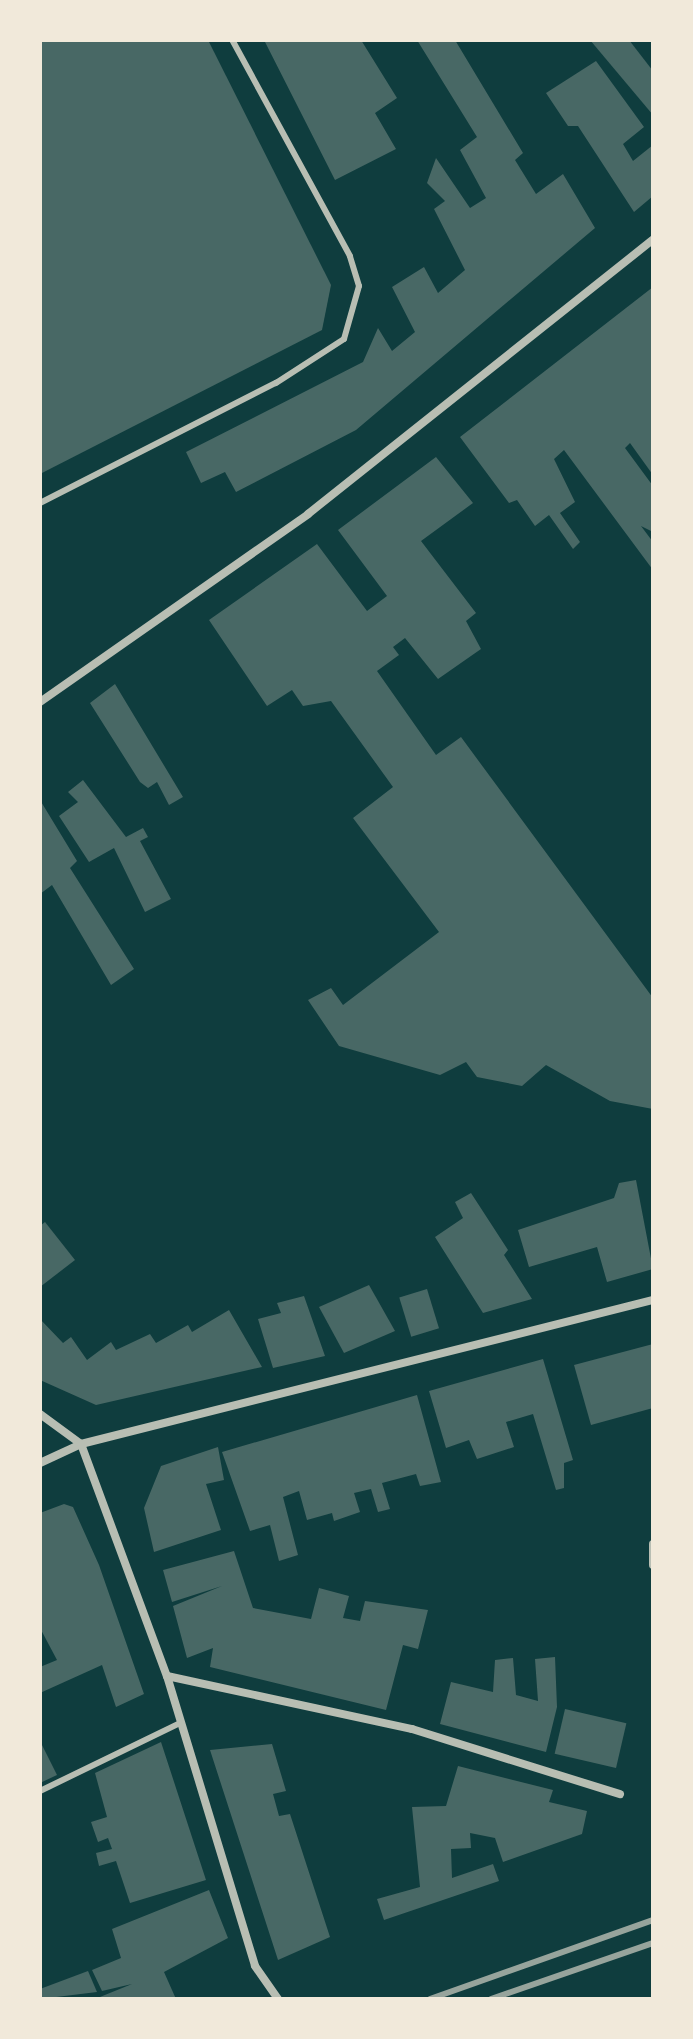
<!DOCTYPE html>
<html>
<head>
<meta charset="utf-8">
<style>
	body { margin:0 }
	#map { position:relative; width:693px; height:2039px; overflow:hidden; background:#0f3d3e; font-family:"Fira Sans Condensed",sans-serif }
	div>[style] { position:absolute }
	.building>* { inset:0; background:#486865; transform-origin:0 0 }
	.service>* { height:6px; margin:-3px; padding:0 3px; transform-origin:3px; border-radius:3px; background:#b8beb3 }
	.minor>* { height:8px; margin:-4px; padding:0 4px; transform-origin:4px; border-radius:4px; background:#b8beb3 }
	.rail>* { height:6px; margin:-3px; padding:0 3px; transform-origin:3px; border-radius:3px; background:#97a49c }
	span { translate:-50% -50%; white-space:nowrap; text-align:center; line-height:1.15; -webkit-text-stroke:7px #f1e9da; paint-order:stroke }
	.frame { position:absolute; inset:0; border:42px solid #f1e9da; pointer-events:none }
</style>
</head>
<body>
<div id="map">
	<div class="building">
		<div style="clip-path:polygon(40px 40px,208px 40px,331px 285px,322px 330px,40px 474px)"></div>
		<div style="clip-path:polygon(264px 40px,361px 40px,397px 98px,375px 113px,396px 149px,335px 180px)"></div>
		<div style="clip-path:polygon(417px 40px,455px 40px,523px 153px,515px 160px,536px 194px,563px 174px,595px 228px,356px 430px,236px 492px,225px 472px,201px 483px,186px 452px,363px 362px,378px 328px,392px 351px,415px 332px,392px 287px,424px 267px,438px 293px,465px 270px,434px 209px,445px 201px,427px 183px,436px 158px,470px 208px,486px 198px,460px 150px,477px 137px)"></div>
		<div style="clip-path:polygon(590px 40px,629px 40px,653px 71px,653px 115px)"></div>
		<div style="clip-path:polygon(596px 61px,644px 127px,623px 144px,633px 161px,653px 145px,653px 196px,634px 212px,578px 126px,568px 126px,546px 93px)"></div>
		<div style="clip-path:polygon(653px 287px,653px 475px,630px 443px,625px 448px,653px 486px,653px 532px,641px 526px,653px 542px,653px 570px,564px 450px,554px 459px,575px 502px,560px 513px,580px 542px,573px 549px,549px 515px,535px 526px,517px 500px,509px 503px,460px 437px)"></div>
		<div style="clip-path:polygon(436px 457px,473px 503px,421px 541px,476px 613px,466px 621px,481px 649px,438px 679px,405px 638px,393px 647px,399px 655px,377px 671px,436px 755px,461px 737px,653px 998px,653px 1109px,610px 1101px,546px 1065px,522px 1086px,477px 1077px,466px 1062px,440px 1075px,339px 1046px,308px 1000px,331px 988px,343px 1005px,439px 932px,353px 818px,393px 787px,331px 701px,303px 706px,292px 690px,267px 706px,209px 620px,317px 544px,367px 611px,387px 596px,338px 530px)"></div>
		<div style="clip-path:polygon(115px 684px,183px 797px,169px 805px,157px 782px,148px 788px,140px 782px,90px 703px)"></div>
		<div style="clip-path:polygon(83px 780px,126px 837px,143px 828px,148px 837px,140px 841px,171px 899px,145px 912px,114px 848px,89px 862px,59px 816px,78px 802px,68px 792px)"></div>
		<div style="clip-path:polygon(40px 800px,77px 861px,70px 868px,134px 969px,111px 985px,52px 885px,40px 894px)"></div>
		<div style="clip-path:polygon(636px 1180px,653px 1269px,607px 1282px,597px 1247px,529px 1267px,518px 1230px,614px 1198px,619px 1183px)"></div>
		<div style="clip-path:polygon(471px 1193px,508px 1250px,504px 1255px,532px 1299px,483px 1313px,435px 1237px,463px 1218px,455px 1202px)"></div>
		<div style="clip-path:polygon(45px 1222px,75px 1260px,40px 1287px,40px 1226px)"></div>
		<div style="clip-path:polygon(369px 1285px,395px 1331px,344px 1353px,319px 1307px)"></div>
		<div style="left:427px;top:1289px;width:41px;height:29px;rotate:73deg"></div>
		<div style="clip-path:polygon(304px 1296px,325px 1356px,273px 1368px,258px 1319px,281px 1313px,277px 1303px)"></div>
		<div style="clip-path:polygon(229px 1310px,262px 1367px,96px 1405px,40px 1380px,40px 1319px,63px 1343px,71px 1337px,87px 1360px,111px 1342px,116px 1350px,150px 1334px,156px 1343px,188px 1325px,192px 1332px)"></div>
		<div style="clip-path:polygon(653px 1344px,653px 1408px,591px 1425px,574px 1365px)"></div>
		<div style="clip-path:polygon(543px 1359px,573px 1460px,564px 1463px,564px 1488px,556px 1490px,533px 1414px,506px 1422px,514px 1447px,477px 1459px,469px 1440px,446px 1448px,429px 1391px)"></div>
		<div style="clip-path:polygon(417px 1395px,441px 1482px,420px 1486px,416px 1474px,382px 1483px,390px 1509px,378px 1512px,371px 1489px,354px 1493px,360px 1512px,334px 1521px,332px 1513px,307px 1520px,299px 1491px,283px 1497px,298px 1555px,279px 1561px,270px 1525px,250px 1531px,222px 1452px)"></div>
		<div style="clip-path:polygon(218px 1447px,224px 1480px,206px 1484px,221px 1530px,154px 1552px,144px 1508px,161px 1466px)"></div>
		<div style="clip-path:polygon(64px 1504px,73px 1507px,99px 1565px,144px 1694px,116px 1707px,102px 1665px,40px 1693px,40px 1667px,57px 1660px,40px 1628px,40px 1513px)"></div>
		<div style="clip-path:polygon(234px 1551px,253px 1608px,311px 1619px,319px 1588px,349px 1596px,343px 1618px,360px 1621px,365px 1601px,428px 1610px,418px 1649px,403px 1645px,386px 1710px,210px 1667px,213px 1648px,187px 1658px,173px 1606px,222px 1586px,172px 1602px,163px 1570px)"></div>
		<div style="clip-path:polygon(555px 1657px,557px 1707px,546px 1752px,440px 1724px,451px 1682px,493px 1692px,495px 1660px,513px 1658px,516px 1695px,538px 1701px,535px 1659px)"></div>
		<div style="left:565px;top:1709px;width:63px;height:46px;rotate:13deg"></div>
		<div style="clip-path:polygon(40px 1741px,57px 1775px,40px 1783px)"></div>
		<div style="clip-path:polygon(161px 1742px,206px 1880px,130px 1903px,116px 1861px,99px 1866px,96px 1853px,112px 1849px,108px 1838px,98px 1842px,91px 1822px,107px 1817px,95px 1773px)"></div>
		<div style="clip-path:polygon(272px 1744px,286px 1791px,273px 1794px,279px 1816px,290px 1814px,330px 1937px,278px 1960px,210px 1750px)"></div>
		<div style="clip-path:polygon(458px 1766px,553px 1790px,549px 1802px,587px 1811px,582px 1834px,503px 1862px,495px 1838px,470px 1833px,471px 1848px,451px 1849px,452px 1878px,493px 1864px,499px 1881px,384px 1920px,377px 1899px,420px 1887px,412px 1807px,446px 1806px)"></div>
		<div style="clip-path:polygon(209px 1890px,228px 1938px,164px 1972px,176px 1999px,95px 1999px,132px 1984px,102px 1991px,92px 1970px,121px 1958px,112px 1929px)"></div>
		<div style="clip-path:polygon(88px 1971px,97px 1992px,40px 1999px,40px 1989px)"></div>
	</div>
	<div class="service">
		<div style="left:40px;top:503px;width:265px;rotate:-27deg"></div>
		<div style="left:276px;top:383px;width:81px;rotate:-32.9deg"></div>
		<div style="left:344px;top:339px;width:55px;rotate:-74.2deg"></div>
		<div style="left:359px;top:286px;width:31px;rotate:-107deg"></div>
		<div style="left:350px;top:256px;width:246px;rotate:-118.6deg"></div>
		<div style="left:40px;top:1791px;width:156px;rotate:-25.9deg"></div>
	</div>
	<div class="minor">
		<div style="left:40px;top:702px;width:327px;rotate:-35deg"></div>
		<div style="left:308px;top:514px;width:441px;rotate:-38.5deg"></div>
		<div style="left:40px;top:1414px;width:51px;rotate:36.2deg"></div>
		<div style="left:81px;top:1444px;width:247px;rotate:69.7deg"></div>
		<div style="left:167px;top:1676px;width:303px;rotate:73.1deg"></div>
		<div style="left:255px;top:1966px;width:40px;rotate:55.1deg"></div>
		<div style="left:40px;top:1463px;width:45px;rotate:-24.9deg"></div>
		<div style="left:81px;top:1444px;width:590px;rotate:-14.13deg"></div>
		<div style="left:653px;top:1544px;width:21px;rotate:90deg"></div>
		<div style="left:167px;top:1676px;width:251px;rotate:12.2deg"></div>
		<div style="left:412px;top:1729px;width:218px;rotate:17.4deg"></div>
	</div>
	<div class="rail">
		<div style="left:430px;top:1999px;width:237px;rotate:-19.5deg"></div>
		<div style="left:491px;top:1999px;width:171px;rotate:-19.1deg"></div>
	</div>
	<div class="frame"></div>
</div>
</body>
</html>
